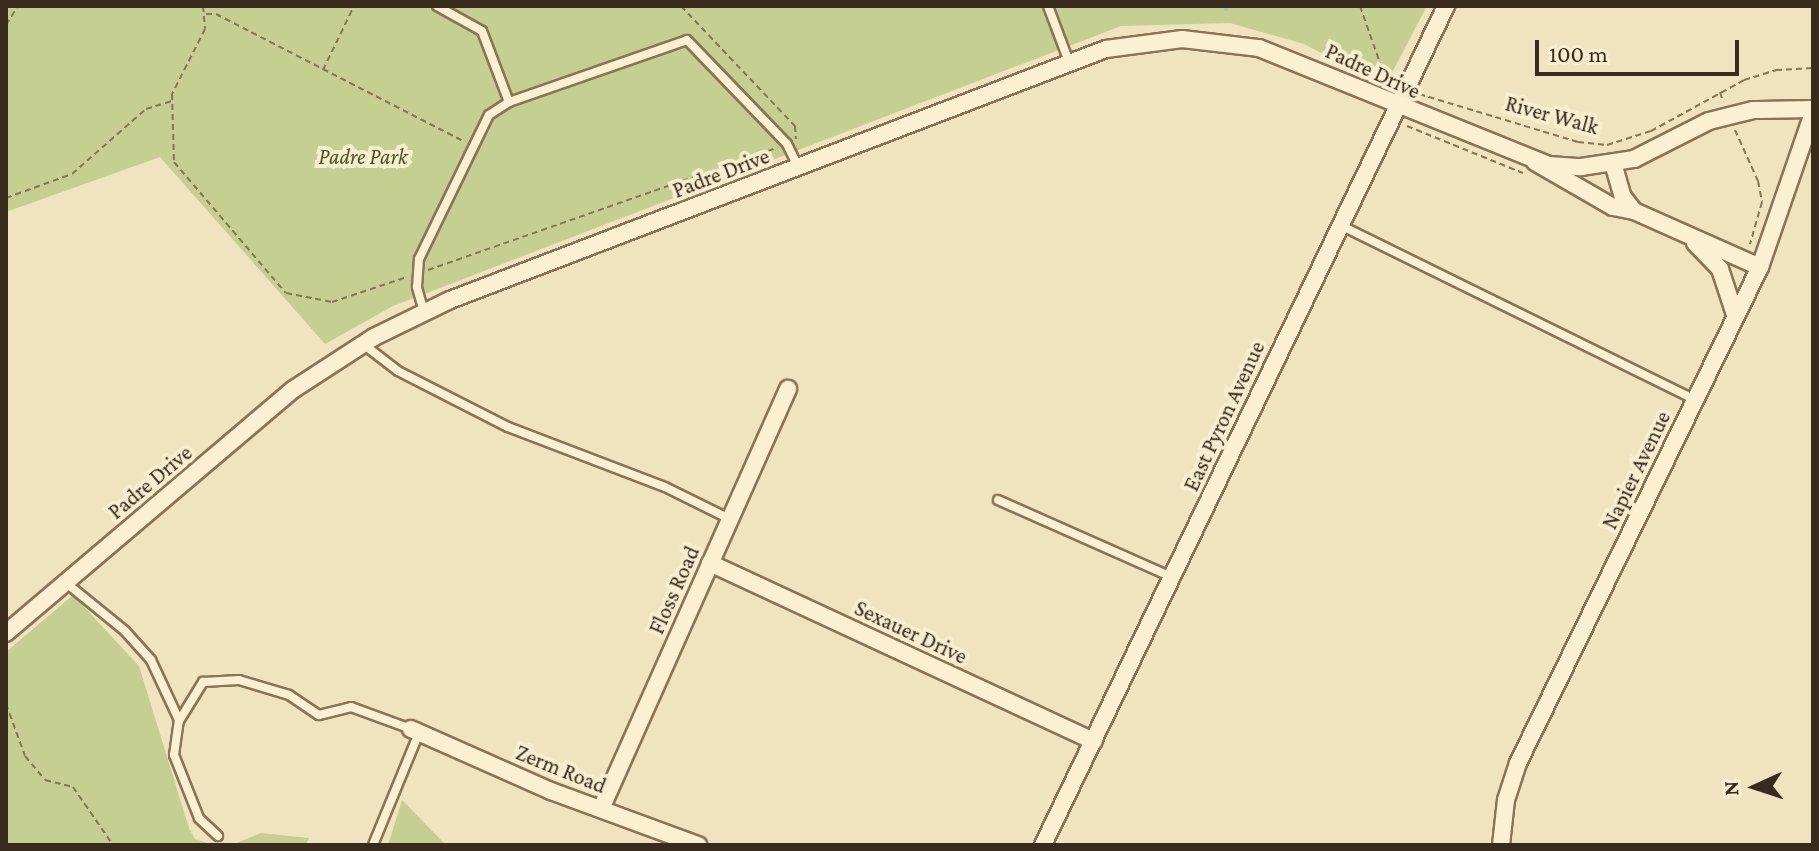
<!DOCTYPE html>
<html>
<head>
<meta charset="utf-8">
<style>
	body { margin:0 }
	#map { position:relative; width:1819px; height:851px; overflow:hidden; background:#f0e3bf; font-family:"Crimson Pro",serif }
	div>[style] { position:absolute }
	.green>* { inset:0; background:#c5cf92 }
	.stream>* { height:4px; margin:-2px; padding:0 2px; transform-origin:2px; border-radius:2px; background:#a2c2b9 }
	.path>* { height:2px; margin-top:-1px; transform-origin:0; background:repeating-linear-gradient(90deg,#8a7356 0 6px,transparent 0 10px) }
	.roads { filter:drop-shadow(2px 0 #8a7356) drop-shadow(-2px 0 #8a7356) drop-shadow(0 2px #8a7356) drop-shadow(0 -2px #8a7356) }
	.lane>* { height:8px; margin:-4px; padding:0 4px; transform-origin:4px; border-radius:4px; background:#fbf0d2 }
	.street>* { height:16px; margin:-8px; padding:0 8px; transform-origin:8px; border-radius:8px; background:#fbf0d2 }
	span { translate:-50% -50%; white-space:nowrap; text-align:center; line-height:1.15; -webkit-text-stroke:8px #f7edcf; paint-order:stroke }
	.street-label { font-size:22px; color:#382a1c }
	.park-label { font-size:22px; color:#475621; font-style:italic }
	.frame { position:absolute; inset:0; border:8px solid #382a1c; pointer-events:none }
	.north { position:absolute; left:1715px; top:747px; width:80px; height:80px; -webkit-text-stroke:6px #f7edcf; paint-order:stroke; rotate:267deg; font-size:22px; font-weight:700; line-height:32px; text-align:center; color:#382a1c }
	.north::after { content:''; display:block; margin:auto; width:28px; height:36px; background:#382a1c; clip-path:polygon(50% 0,100% 100%,50% 72%,0 100%) }
	.scale { position:absolute; left:1535px; top:40px; width:204px; height:36px; box-sizing:border-box; border:4px solid #382a1c; border-top:0; padding-left:10px; font-size:24px; line-height:28px; white-space:nowrap; color:#382a1c; -webkit-text-stroke:6px #f7edcf; paint-order:stroke }
</style>
</head>
<body>
<div id="map">
	<div class="green">
		<div style="clip-path:polygon(6px 6px,1427px 6px,1385px 86px,1304px 44px,1230px 23px,1121px 26px,393px 306px,325px 344px,160px 157px,6px 212px)"></div>
		<div style="clip-path:polygon(73px 595px,139px 666px,189px 828px,195px 839px,213px 845px,6px 845px,6px 652px)"></div>
		<div style="clip-path:polygon(402px 800px,446px 845px,388px 845px)"></div>
		<div style="clip-path:polygon(261px 833px,309px 838px,306px 845px,232px 845px)"></div>
	</div>
	<div class="stream">
		<div style="left:1226px;top:9px;width:3px;rotate:-90deg"></div>
	</div>
	<div class="path">
		<div style="left:203px;top:6px;width:23px;rotate:85deg"></div>
		<div style="left:205px;top:29px;width:73px;rotate:116.9deg"></div>
		<div style="left:172px;top:94px;width:68px;rotate:88.3deg"></div>
		<div style="left:174px;top:162px;width:172px;rotate:49.5deg"></div>
		<div style="left:286px;top:293px;width:47px;rotate:11.1deg"></div>
		<div style="left:332px;top:302px;width:79px;rotate:-18.4deg"></div>
		<div style="left:681px;top:6px;width:166px;rotate:46.5deg"></div>
		<div style="left:795px;top:126px;width:13px;rotate:86deg"></div>
		<div style="left:1360px;top:6px;width:82px;rotate:70.7deg"></div>
		<div style="left:206px;top:14px;width:10px"></div>
		<div style="left:216px;top:14px;width:280px;rotate:27.2deg"></div>
		<div style="left:6px;top:25px;width:22px;rotate:-58deg"></div>
		<div style="left:323px;top:70px;width:71px;rotate:-64.2deg"></div>
		<div style="left:1720px;top:92px;width:10px;rotate:73deg"></div>
		<div style="left:1419px;top:94px;width:166px;rotate:16.8deg"></div>
		<div style="left:1578px;top:142px;width:29px;rotate:6deg"></div>
		<div style="left:1607px;top:145px;width:46px;rotate:-17.7deg"></div>
		<div style="left:1651px;top:131px;width:106px;rotate:-28.7deg"></div>
		<div style="left:1744px;top:80px;width:34px;rotate:-17deg"></div>
		<div style="left:1776px;top:70px;width:37px;rotate:-3deg"></div>
		<div style="left:1407px;top:126px;width:125px;rotate:22.1deg"></div>
		<div style="left:1735px;top:130px;width:56px;rotate:65.7deg"></div>
		<div style="left:1758px;top:181px;width:21px;rotate:79deg"></div>
		<div style="left:1762px;top:202px;width:44px;rotate:105.9deg"></div>
		<div style="left:6px;top:198px;width:70px;rotate:-20deg"></div>
		<div style="left:72px;top:174px;width:98px;rotate:-41.3deg"></div>
		<div style="left:146px;top:109px;width:28px;rotate:-17deg"></div>
		<div style="left:428px;top:270px;width:370px;rotate:-19.3deg"></div>
		<div style="left:6px;top:704px;width:55px;rotate:69.9deg"></div>
		<div style="left:25px;top:756px;width:31px;rotate:50deg"></div>
		<div style="left:45px;top:780px;width:29px;rotate:14deg"></div>
		<div style="left:73px;top:787px;width:70px;rotate:55.4deg"></div>
	</div>
	<div class="roads">
		<div class="lane">
			<div style="left:437px;top:6px;width:51px;rotate:29.1deg"></div>
			<div style="left:482px;top:31px;width:76px;rotate:69.2deg"></div>
			<div style="left:1048px;top:6px;width:60px;rotate:69.4deg"></div>
			<div style="left:1340px;top:225px;width:394px;rotate:26.2deg"></div>
			<div style="left:424px;top:312px;width:26px;rotate:-106deg"></div>
			<div style="left:417px;top:287px;width:28px;rotate:-86deg"></div>
			<div style="left:419px;top:259px;width:160px;rotate:-64.1deg"></div>
			<div style="left:489px;top:115px;width:24px;rotate:-33deg"></div>
			<div style="left:509px;top:102px;width:188px;rotate:-19.2deg"></div>
			<div style="left:687px;top:40px;width:144px;rotate:46.1deg"></div>
			<div style="left:787px;top:144px;width:25px;rotate:64deg"></div>
			<div style="left:363px;top:344px;width:44px;rotate:37.6deg"></div>
			<div style="left:398px;top:371px;width:123px;rotate:27deg"></div>
			<div style="left:508px;top:427px;width:168px;rotate:20.9deg"></div>
			<div style="left:665px;top:487px;width:72px;rotate:26.2deg"></div>
			<div style="left:998px;top:500px;width:190px;rotate:23.9deg"></div>
			<div style="left:65px;top:582px;width:77px;rotate:39.2deg"></div>
			<div style="left:125px;top:631px;width:39px;rotate:48deg"></div>
			<div style="left:151px;top:660px;width:66px;rotate:65deg"></div>
			<div style="left:218px;top:836px;width:26px;rotate:-137deg"></div>
			<div style="left:199px;top:818px;width:68px;rotate:-111.6deg"></div>
			<div style="left:174px;top:755px;width:34px;rotate:-82deg"></div>
			<div style="left:179px;top:721px;width:46px;rotate:-58.4deg"></div>
			<div style="left:203px;top:682px;width:36px;rotate:-3deg"></div>
			<div style="left:239px;top:680px;width:52px;rotate:16.7deg"></div>
			<div style="left:289px;top:695px;width:36px;rotate:34deg"></div>
			<div style="left:319px;top:715px;width:33px;rotate:-14deg"></div>
			<div style="left:351px;top:707px;width:64px;rotate:20.1deg"></div>
			<div style="left:373px;top:845px;width:121px;rotate:-67.7deg"></div>
		</div>
		<div class="street">
			<div style="left:1535px;top:162px;width:90px;rotate:30deg"></div>
			<div style="left:1613px;top:207px;width:21px;rotate:11deg"></div>
			<div style="left:1634px;top:211px;width:138px;rotate:24deg"></div>
			<div style="left:1613px;top:163px;width:35px;rotate:74deg"></div>
			<div style="left:1623px;top:197px;width:18px;rotate:52deg"></div>
			<div style="left:1695px;top:243px;width:36px;rotate:46deg"></div>
			<div style="left:1720px;top:269px;width:48px;rotate:71.9deg"></div>
			<div style="left:710px;top:563px;width:423px;rotate:24.9deg"></div>
			<div style="left:6px;top:633px;width:377px;rotate:-40.3deg"></div>
			<div style="left:294px;top:389px;width:95px;rotate:-33deg"></div>
			<div style="left:374px;top:337px;width:85px;rotate:-26deg"></div>
			<div style="left:450px;top:300px;width:702px;rotate:-20.94deg"></div>
			<div style="left:1106px;top:49px;width:77px;rotate:-7.5deg"></div>
			<div style="left:1182px;top:39px;width:78px;rotate:6.7deg"></div>
			<div style="left:1259px;top:48px;width:313px;rotate:22deg"></div>
			<div style="left:1549px;top:165px;width:32px;rotate:4deg"></div>
			<div style="left:1581px;top:167px;width:54px;rotate:-8.6deg"></div>
			<div style="left:1634px;top:159px;width:84px;rotate:-26.9deg"></div>
			<div style="left:1709px;top:121px;width:45px;rotate:-14deg"></div>
			<div style="left:1753px;top:110px;width:60px;rotate:-1deg"></div>
			<div style="left:411px;top:729px;width:153px;rotate:23.9deg"></div>
			<div style="left:551px;top:791px;width:157px;rotate:20.2deg"></div>
			<div style="left:601px;top:809px;width:460px;rotate:-66deg"></div>
			<div style="left:1043px;top:845px;width:931px;rotate:-64.34deg"></div>
			<div style="left:1501px;top:845px;width:45px;rotate:-83.7deg"></div>
			<div style="left:1506px;top:800px;width:39px;rotate:-72deg"></div>
			<div style="left:1518px;top:763px;width:552px;rotate:-63.99deg"></div>
			<div style="left:1760px;top:267px;width:163px;rotate:-71deg"></div>
		</div>
	</div>
	<div class="street-label">
		<span style="left:1373px;top:71px;rotate:25deg">Padre Drive</span>
		<span style="left:1552px;top:115px;rotate:15deg">River Walk</span>
		<span style="left:721px;top:173px;rotate:-21deg">Padre Drive</span>
		<span style="left:1224px;top:416px;rotate:-65deg">East Pyron Avenue</span>
		<span style="left:1636px;top:470px;rotate:-64deg">Napier Avenue</span>
		<span style="left:150px;top:482px;rotate:-40deg">Padre Drive</span>
		<span style="left:674px;top:590px;rotate:-66deg">Floss Road</span>
		<span style="left:911px;top:632px;rotate:25deg">Sexauer Drive</span>
		<span style="left:561px;top:769px;rotate:22deg">Zerm Road</span>
	</div>
	<div class="park-label">
		<span style="left:363px;top:157px">Padre Park</span>
	</div>
	<div class="frame"></div>
	<div class="north">N</div>
	<div class="scale">100 m</div>
</div>
</body>
</html>
